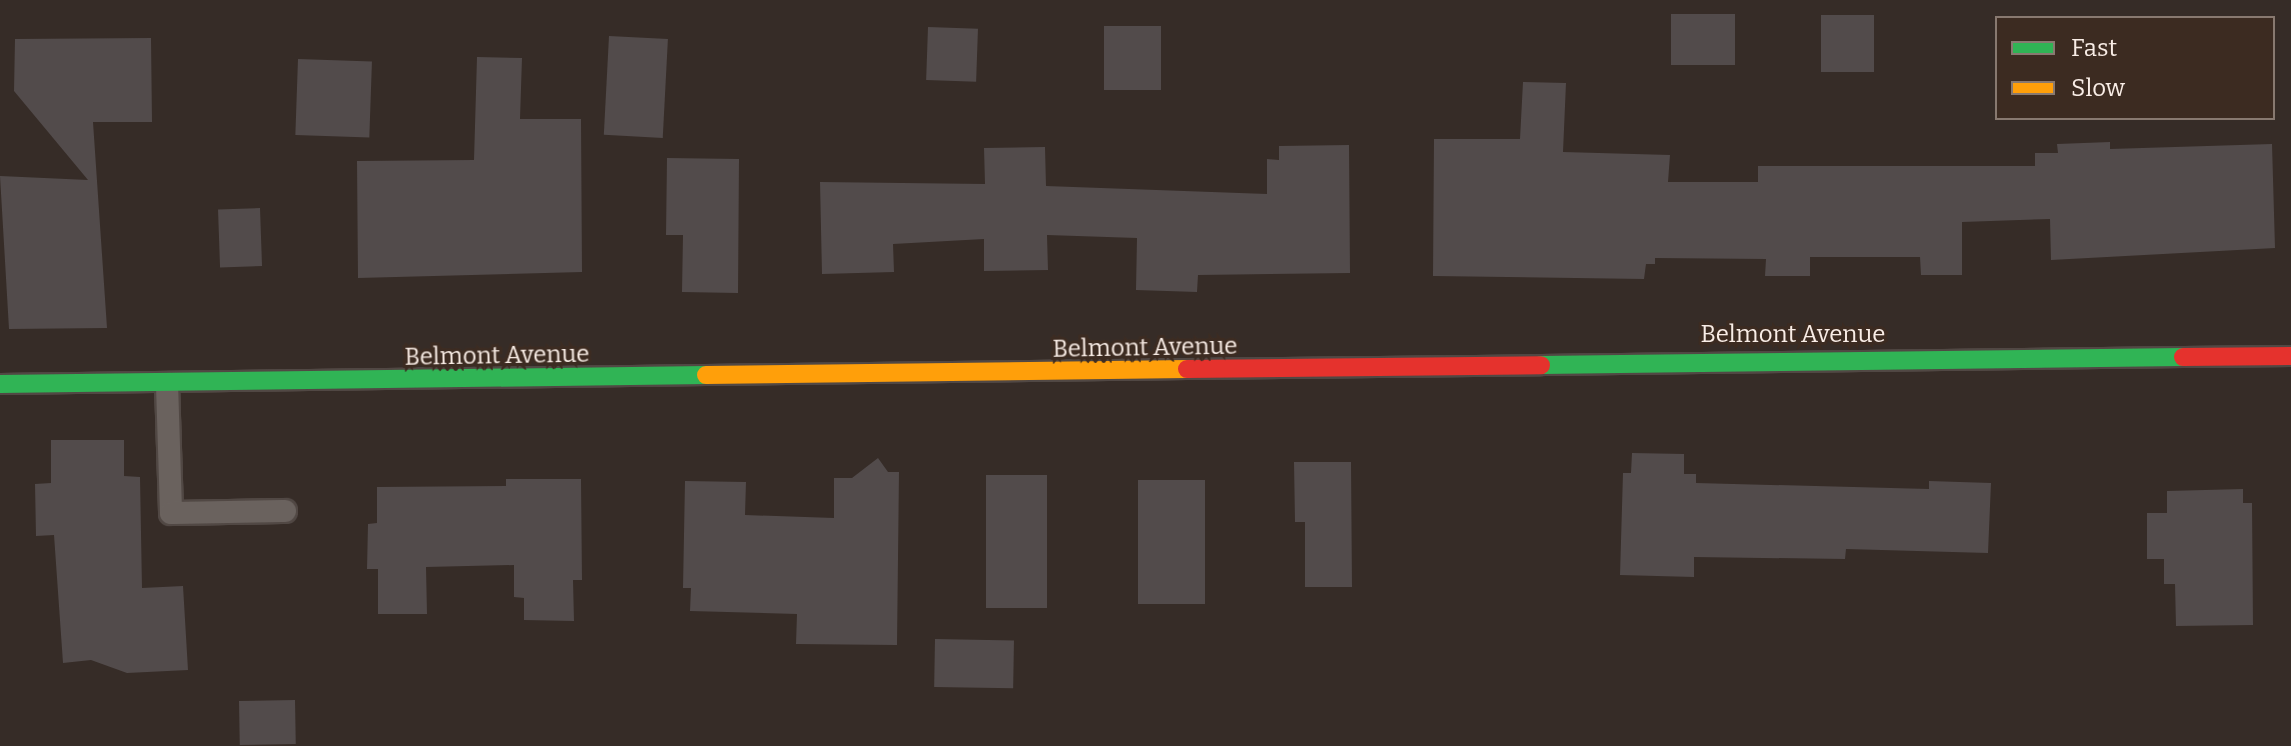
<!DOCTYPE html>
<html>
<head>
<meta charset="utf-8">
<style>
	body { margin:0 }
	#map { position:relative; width:2291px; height:746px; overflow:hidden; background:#362c27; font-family:Bitter,serif }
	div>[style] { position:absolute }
	.building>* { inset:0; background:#524b4b; transform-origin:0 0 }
	.roads { filter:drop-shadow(2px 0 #514844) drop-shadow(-2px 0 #514844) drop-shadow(0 2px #514844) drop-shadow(0 -2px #514844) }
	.lane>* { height:22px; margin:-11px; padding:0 11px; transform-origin:11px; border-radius:11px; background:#6a625e }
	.fast>* { height:18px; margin:-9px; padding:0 9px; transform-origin:9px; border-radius:9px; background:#30b455 }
	.slow>* { height:18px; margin:-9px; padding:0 9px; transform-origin:9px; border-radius:9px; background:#ff9f0a }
	.jam>* { height:18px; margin:-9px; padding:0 9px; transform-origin:9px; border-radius:9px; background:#e5322d }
	span { translate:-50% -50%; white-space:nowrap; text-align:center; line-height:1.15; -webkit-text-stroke:6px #3c2b21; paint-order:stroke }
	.street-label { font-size:24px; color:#f9ede6 }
	.legend { position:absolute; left:1995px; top:16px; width:280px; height:104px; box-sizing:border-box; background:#3c2b21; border:2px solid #887970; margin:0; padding:10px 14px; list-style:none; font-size:24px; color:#f9ede6 }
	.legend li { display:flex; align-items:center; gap:16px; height:40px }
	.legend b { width:40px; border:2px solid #887970 }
</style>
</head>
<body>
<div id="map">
	<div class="building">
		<div style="left:1671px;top:14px;width:64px;height:51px"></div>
		<div style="left:1821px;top:15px;width:53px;height:57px"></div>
		<div style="left:1104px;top:26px;width:57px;height:64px"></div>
		<div style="left:928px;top:27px;width:50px;height:53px;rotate:2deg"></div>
		<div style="left:609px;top:36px;width:59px;height:99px;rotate:3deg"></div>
		<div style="clip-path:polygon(151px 38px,152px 122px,93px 122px,107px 328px,9px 329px,0 176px,88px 180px,14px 91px,15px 39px)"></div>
		<div style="clip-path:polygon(477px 57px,522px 58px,520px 119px,581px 119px,582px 272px,358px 278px,357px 161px,474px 160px)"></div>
		<div style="left:298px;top:59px;width:74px;height:76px;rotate:2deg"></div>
		<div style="clip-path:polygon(1523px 82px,1566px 83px,1563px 152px,1670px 155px,1668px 182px,1758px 182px,1758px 166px,2035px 166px,2035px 153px,2058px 153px,2057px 144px,2110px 142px,2110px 149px,2272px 144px,2275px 248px,2051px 260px,2050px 219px,1962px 222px,1962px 275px,1921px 275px,1920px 257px,1810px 257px,1810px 276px,1765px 276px,1766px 259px,1655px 258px,1655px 264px,1646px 264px,1644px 279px,1433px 276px,1434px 139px,1520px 139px)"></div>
		<div style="clip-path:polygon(1349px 145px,1350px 273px,1198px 275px,1197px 292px,1136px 290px,1137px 238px,1047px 235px,1048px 270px,984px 271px,984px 239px,893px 244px,894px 272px,822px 274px,820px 182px,985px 184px,984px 148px,1045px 147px,1046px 186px,1267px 194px,1267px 159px,1279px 160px,1279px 146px)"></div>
		<div style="clip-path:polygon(667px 158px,739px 159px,738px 293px,682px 292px,683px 235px,666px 235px)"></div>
		<div style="left:260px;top:208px;width:58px;height:42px;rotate:88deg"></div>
		<div style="clip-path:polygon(51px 440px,124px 440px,124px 476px,140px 477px,142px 588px,183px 586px,188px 670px,127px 673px,91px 660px,63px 663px,54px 535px,36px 536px,35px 484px,51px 483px)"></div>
		<div style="clip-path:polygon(1632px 453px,1684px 454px,1684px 474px,1696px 474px,1696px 483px,1929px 489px,1929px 481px,1991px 483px,1988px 553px,1846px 549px,1845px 559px,1694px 557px,1694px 577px,1620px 575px,1623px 473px,1631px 473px)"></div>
		<div style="clip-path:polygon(878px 458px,888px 472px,899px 472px,897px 645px,796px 644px,797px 614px,690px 611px,691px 588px,683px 588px,685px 481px,746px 482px,745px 515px,834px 518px,834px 478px,852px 478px)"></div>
		<div style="clip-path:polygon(1294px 462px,1351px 462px,1352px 587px,1305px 587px,1305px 522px,1295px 522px)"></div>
		<div style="left:1047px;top:475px;width:133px;height:61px;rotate:90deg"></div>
		<div style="clip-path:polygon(506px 479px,581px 479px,582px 580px,573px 580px,574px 621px,524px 620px,524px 598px,514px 597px,514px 565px,426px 567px,427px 614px,378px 614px,378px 569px,367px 569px,368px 524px,377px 523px,377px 487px,506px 486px)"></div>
		<div style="left:1138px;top:480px;width:67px;height:124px"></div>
		<div style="clip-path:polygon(2243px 489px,2243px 503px,2252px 503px,2253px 625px,2176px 626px,2175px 584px,2164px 584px,2164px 559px,2147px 559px,2147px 513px,2167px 513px,2167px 491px)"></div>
		<div style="left:935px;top:639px;width:79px;height:48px;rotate:1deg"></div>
		<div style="left:295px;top:700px;width:44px;height:56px;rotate:89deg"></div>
	</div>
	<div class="roads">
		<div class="lane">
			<div style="left:167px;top:384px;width:129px;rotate:88.2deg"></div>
			<div style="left:171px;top:513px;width:114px;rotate:-1deg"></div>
		</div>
		<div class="fast">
			<div style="left:1541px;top:365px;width:642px;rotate:-0.71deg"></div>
			<div style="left:0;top:384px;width:706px;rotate:-0.73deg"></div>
		</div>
		<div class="slow">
			<div style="left:706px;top:375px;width:481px;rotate:-0.7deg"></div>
		</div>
		<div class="jam">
			<div style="left:2183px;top:357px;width:108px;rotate:-0.5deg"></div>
			<div style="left:1187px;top:369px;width:354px;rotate:-0.6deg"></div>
		</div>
	</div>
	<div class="street-label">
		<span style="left:1793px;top:335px">Belmont Avenue</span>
		<span style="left:1145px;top:348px;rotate:-1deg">Belmont Avenue</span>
		<span style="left:497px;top:356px;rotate:-1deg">Belmont Avenue</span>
	</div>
	<ul class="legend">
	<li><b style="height:10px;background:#30b455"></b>Fast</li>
	<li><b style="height:10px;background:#ff9f0a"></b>Slow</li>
	</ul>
</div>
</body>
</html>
